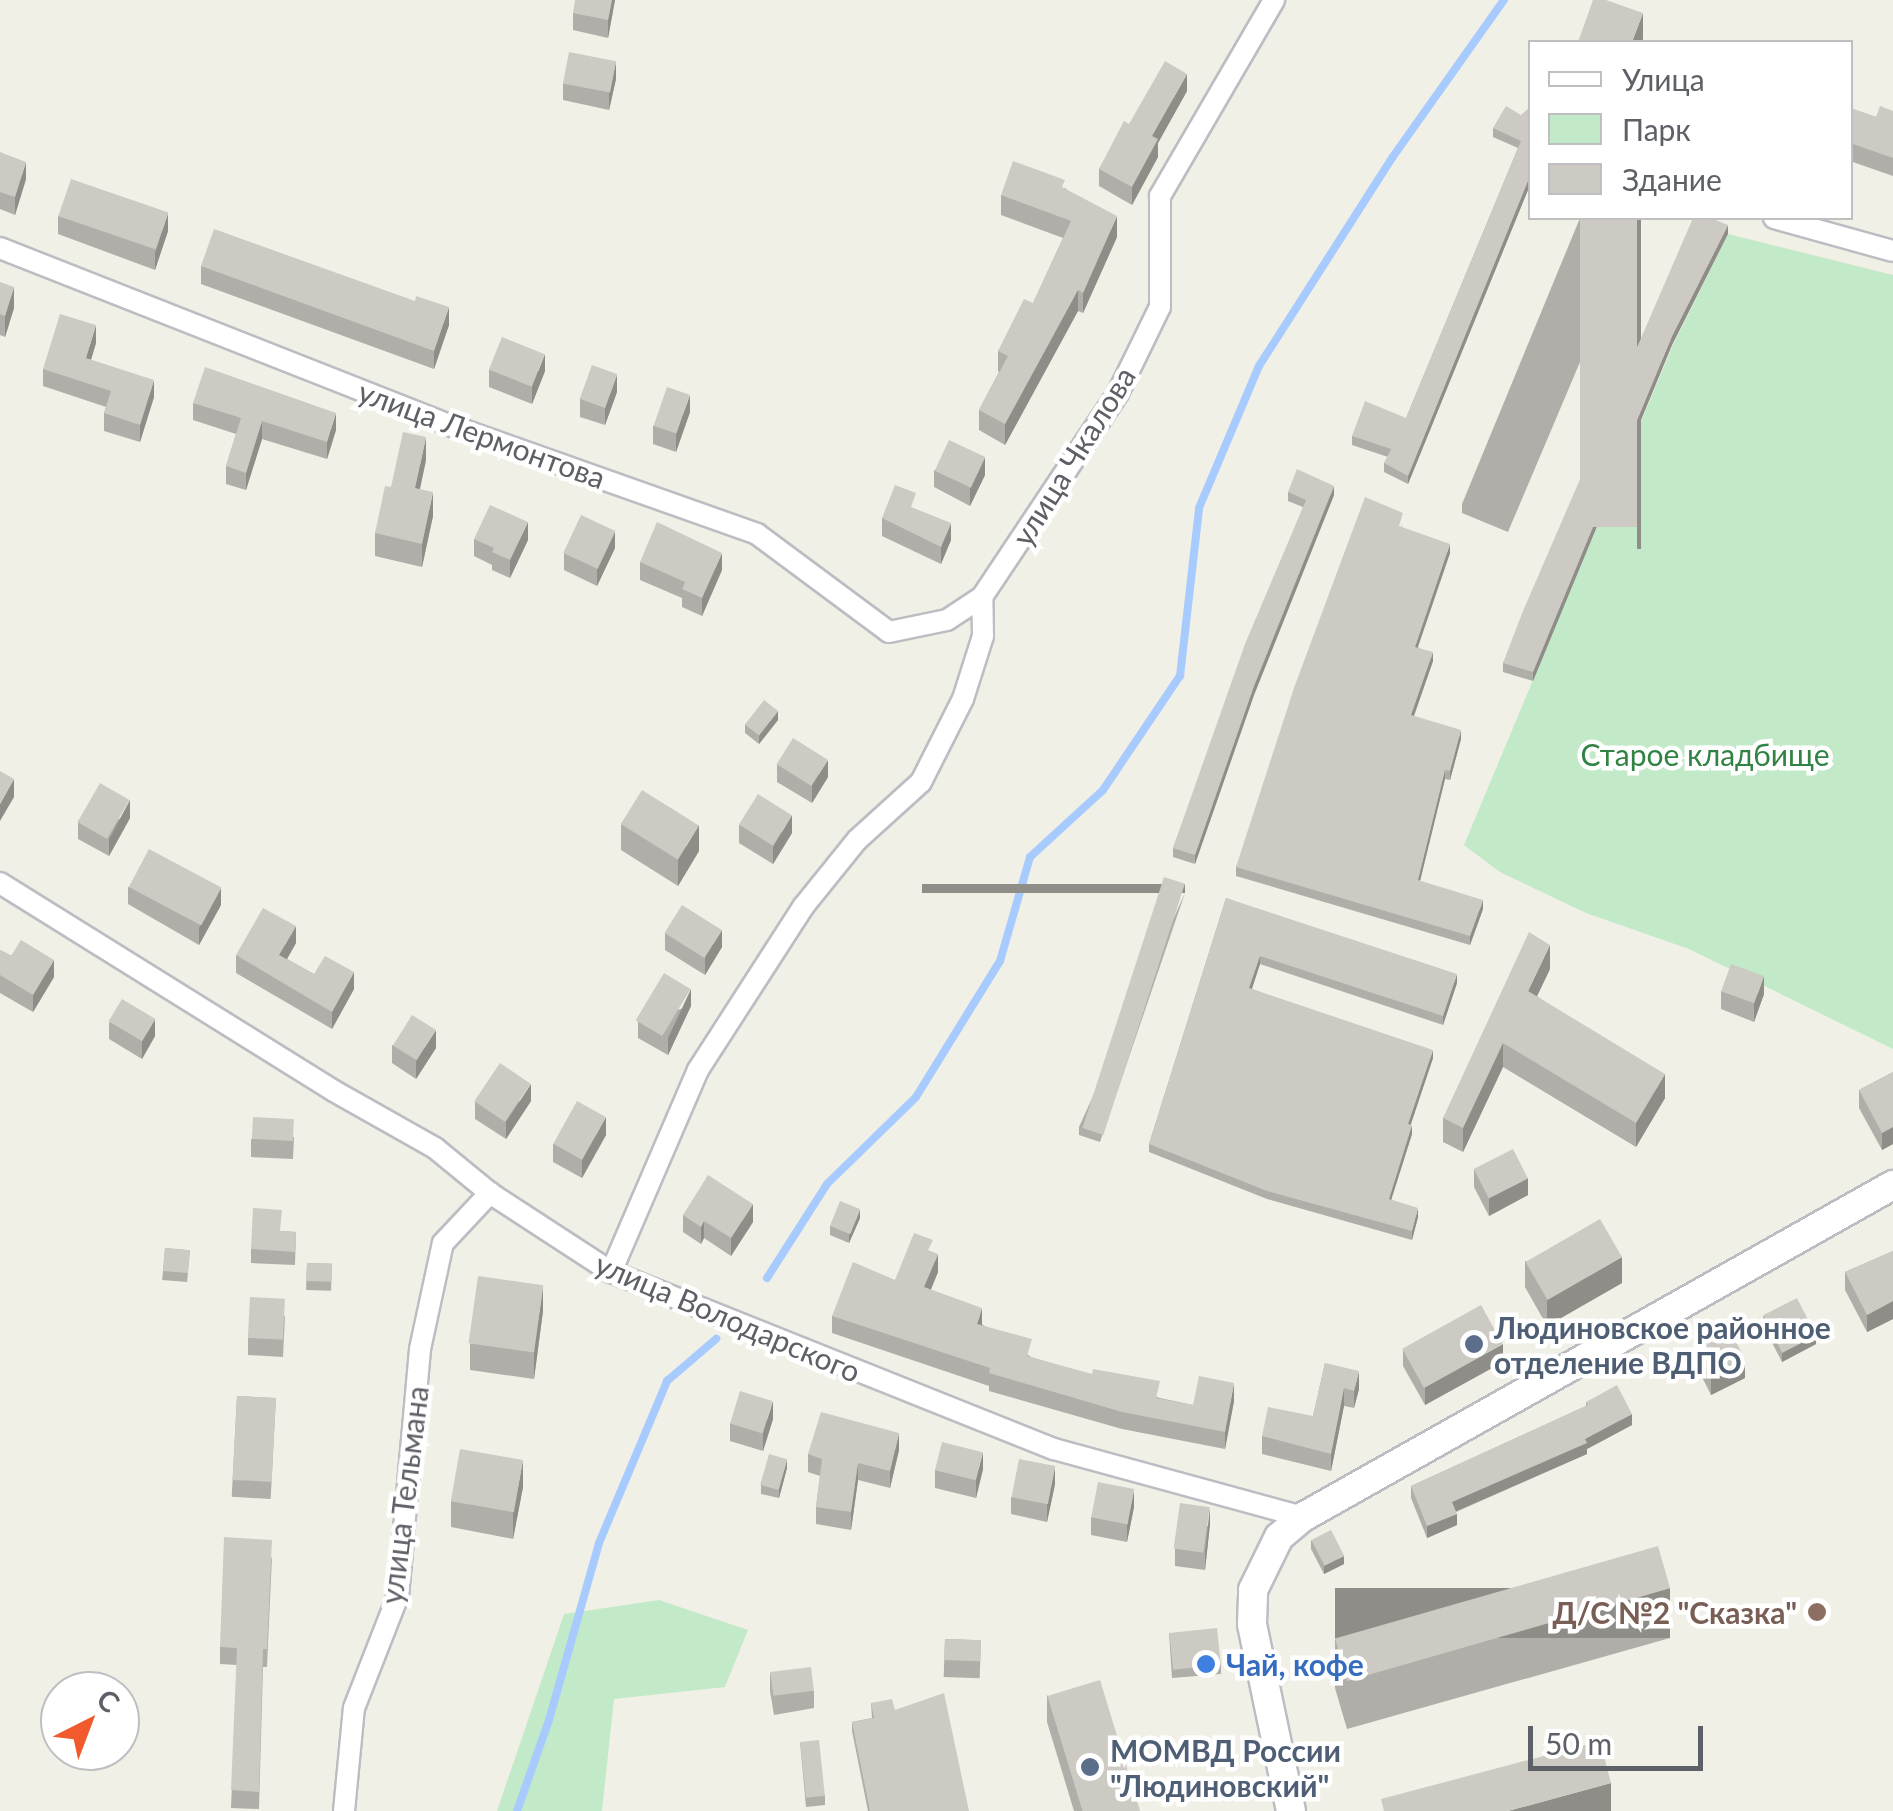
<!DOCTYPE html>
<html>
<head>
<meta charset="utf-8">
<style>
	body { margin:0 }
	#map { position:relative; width:1893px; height:1811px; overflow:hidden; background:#f1f0e6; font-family:Lato,sans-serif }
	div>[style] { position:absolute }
	.green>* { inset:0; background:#c2e9c8 }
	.stream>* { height:8px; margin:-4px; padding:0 4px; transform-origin:4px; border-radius:4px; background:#a8cbff }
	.roads { filter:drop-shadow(2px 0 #bbbdc2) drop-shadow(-2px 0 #bbbdc2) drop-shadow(0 2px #bbbdc2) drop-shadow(0 -2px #bbbdc2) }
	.street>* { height:20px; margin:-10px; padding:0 10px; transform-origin:10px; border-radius:10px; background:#fff }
	.secondary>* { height:28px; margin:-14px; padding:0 14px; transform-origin:14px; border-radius:14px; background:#fff }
	.wall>* { inset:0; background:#afaea8; transform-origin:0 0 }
	.shaded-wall>* { inset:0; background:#8f8d88; transform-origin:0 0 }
	.building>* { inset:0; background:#cccac3; transform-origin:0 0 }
	.dots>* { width:28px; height:28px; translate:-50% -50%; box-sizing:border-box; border:5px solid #fff; border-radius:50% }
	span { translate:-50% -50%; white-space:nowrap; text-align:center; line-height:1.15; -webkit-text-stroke:9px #fff; paint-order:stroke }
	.street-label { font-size:30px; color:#5e6067 }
	.park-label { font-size:30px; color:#308342 }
	.service-label { font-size:30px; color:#4e5e75; font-weight:700 }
	.left { translate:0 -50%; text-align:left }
	.education-label { font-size:30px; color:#785e54; font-weight:700 }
	.right { translate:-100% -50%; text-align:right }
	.shop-label { font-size:30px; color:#366cbe; font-weight:700 }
	.legend { position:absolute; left:1528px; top:40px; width:325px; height:180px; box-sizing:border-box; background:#fff; border:2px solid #bfbfc2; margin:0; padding:12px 18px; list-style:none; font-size:30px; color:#5e6067 }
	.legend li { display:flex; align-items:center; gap:20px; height:50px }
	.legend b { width:50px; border:2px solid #bfbfc2 }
	.north { position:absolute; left:40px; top:1671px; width:100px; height:100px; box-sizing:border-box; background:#fff; border:2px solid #bfbfc2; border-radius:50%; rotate:42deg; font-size:28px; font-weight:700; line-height:40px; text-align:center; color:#5e6067 }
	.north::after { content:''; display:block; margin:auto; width:35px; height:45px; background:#f05a2c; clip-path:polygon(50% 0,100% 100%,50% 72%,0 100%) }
	.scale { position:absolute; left:1528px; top:1726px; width:175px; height:45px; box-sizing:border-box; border:5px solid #5e6067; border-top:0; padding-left:12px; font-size:30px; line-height:35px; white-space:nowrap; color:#5e6067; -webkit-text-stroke:8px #fff; paint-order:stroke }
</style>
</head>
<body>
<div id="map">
	<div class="green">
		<div style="clip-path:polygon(1728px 234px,1893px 275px,1893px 1049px,1689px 949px,1586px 913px,1500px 872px,1464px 845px,1673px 345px)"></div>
		<div style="clip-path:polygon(659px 1600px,748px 1630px,725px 1687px,614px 1699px,602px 1811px,497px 1811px,564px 1614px)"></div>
	</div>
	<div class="stream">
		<div style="left:767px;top:1278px;width:112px;rotate:-57.4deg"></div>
		<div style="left:827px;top:1184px;width:124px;rotate:-44.3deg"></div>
		<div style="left:916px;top:1097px;width:160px;rotate:-58.3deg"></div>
		<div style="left:1000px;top:961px;width:108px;rotate:-73.9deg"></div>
		<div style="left:1030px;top:857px;width:99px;rotate:-42.5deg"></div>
		<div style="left:1103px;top:790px;width:138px;rotate:-56deg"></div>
		<div style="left:1180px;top:676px;width:169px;rotate:-83.5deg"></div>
		<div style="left:1199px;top:508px;width:154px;rotate:-67.1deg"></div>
		<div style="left:1259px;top:366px;width:247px;rotate:-57.4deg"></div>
		<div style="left:1392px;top:158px;width:194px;rotate:-54.7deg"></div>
		<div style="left:517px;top:1811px;width:96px;rotate:-70.6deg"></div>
		<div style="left:549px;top:1720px;width:184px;rotate:-74.2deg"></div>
		<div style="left:599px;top:1543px;width:176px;rotate:-67.2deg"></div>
		<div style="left:667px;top:1381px;width:65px;rotate:-40.6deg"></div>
	</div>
	<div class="roads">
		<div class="street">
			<div style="left:1774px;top:218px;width:123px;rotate:15.5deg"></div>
			<div style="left:0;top:248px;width:492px;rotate:21.5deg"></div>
			<div style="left:458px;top:428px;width:317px;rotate:19.5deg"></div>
			<div style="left:757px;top:534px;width:164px;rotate:36.6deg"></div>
			<div style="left:889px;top:632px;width:59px;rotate:-11.7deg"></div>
			<div style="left:947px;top:620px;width:42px;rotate:-33.3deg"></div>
			<div style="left:982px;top:597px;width:245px;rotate:-56.3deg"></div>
			<div style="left:1118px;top:393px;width:96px;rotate:-64deg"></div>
			<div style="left:1160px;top:307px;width:111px;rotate:-90deg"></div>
			<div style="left:1160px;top:196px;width:227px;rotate:-59.8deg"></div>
			<div style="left:0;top:883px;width:393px;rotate:31.9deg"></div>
			<div style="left:334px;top:1091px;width:116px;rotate:29.4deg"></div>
			<div style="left:435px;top:1148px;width:71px;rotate:39.3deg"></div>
			<div style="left:490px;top:1193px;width:145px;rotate:33.1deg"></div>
			<div style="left:611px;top:1272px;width:477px;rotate:21.8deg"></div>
			<div style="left:1054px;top:1449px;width:258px;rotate:15.3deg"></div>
			<div style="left:611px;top:1272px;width:220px;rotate:-66.7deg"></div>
			<div style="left:698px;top:1070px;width:194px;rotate:-57.2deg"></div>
			<div style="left:803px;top:907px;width:86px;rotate:-51.1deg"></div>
			<div style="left:857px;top:840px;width:86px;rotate:-42.2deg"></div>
			<div style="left:921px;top:782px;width:93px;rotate:-63.2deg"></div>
			<div style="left:963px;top:699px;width:66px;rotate:-72.4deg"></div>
			<div style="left:983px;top:636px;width:39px;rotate:-91deg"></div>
			<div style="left:344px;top:1811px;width:103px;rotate:-84.5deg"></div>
			<div style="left:354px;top:1708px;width:120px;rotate:-68.6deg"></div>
			<div style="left:398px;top:1596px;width:248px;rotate:-84.9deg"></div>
			<div style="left:420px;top:1349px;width:108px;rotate:-77.8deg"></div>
			<div style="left:443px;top:1243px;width:69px;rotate:-46.8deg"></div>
		</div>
		<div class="secondary">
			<div style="left:1291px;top:1811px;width:191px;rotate:-101.8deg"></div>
			<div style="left:1252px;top:1624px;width:34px;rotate:-88deg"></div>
			<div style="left:1253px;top:1590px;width:59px;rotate:-63.9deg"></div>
			<div style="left:1279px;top:1537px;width:31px;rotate:-40deg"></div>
			<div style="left:1303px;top:1517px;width:677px;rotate:-29.37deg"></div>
		</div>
	</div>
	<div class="wall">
		<div style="clip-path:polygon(615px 0,608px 38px,573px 30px,573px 13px)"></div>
		<div style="clip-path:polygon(616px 79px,609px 110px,563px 100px,563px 83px)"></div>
		<div style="clip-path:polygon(1187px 91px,1158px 143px,1158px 157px,1132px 205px,1099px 186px,1099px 169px,1129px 124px)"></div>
		<div style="clip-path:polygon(1850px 108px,1876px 117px,1893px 111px,1893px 176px,1850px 161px)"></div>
		<div style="clip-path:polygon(1521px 115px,1530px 185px,1408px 484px,1384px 472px,1384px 463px,1388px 457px,1352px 445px,1352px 436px,1406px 418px,1518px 148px,1493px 137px,1493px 128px)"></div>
		<div style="clip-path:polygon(0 152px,26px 179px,15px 215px,0 209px)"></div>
		<div style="clip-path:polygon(1065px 188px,1117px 237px,1083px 313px,1078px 311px,1005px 445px,979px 430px,979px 410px,999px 372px,998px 371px,998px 351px,1033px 303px,1063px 238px,1001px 215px,1001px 195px)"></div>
		<div style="clip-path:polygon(58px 216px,168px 231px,155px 270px,58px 234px)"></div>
		<div style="clip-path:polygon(1580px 218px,1641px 218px,1508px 532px,1462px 513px,1462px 504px)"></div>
		<div style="clip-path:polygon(1728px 234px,1672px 345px,1533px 681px,1503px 672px,1503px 663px)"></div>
		<div style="clip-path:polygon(201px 266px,449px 325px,434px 369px,201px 284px)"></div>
		<div style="clip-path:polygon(0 282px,14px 308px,5px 337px,0 335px)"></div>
		<div style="clip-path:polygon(96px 343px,91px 360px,154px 397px,140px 442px,104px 431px,104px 413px,106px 407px,43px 386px,43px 369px)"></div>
		<div style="clip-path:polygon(489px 370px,545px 371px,532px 404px,489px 387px)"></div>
		<div style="clip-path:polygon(617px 392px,605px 425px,580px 417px,580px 399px)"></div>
		<div style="clip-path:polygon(193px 403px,336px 430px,327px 459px,262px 439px,246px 490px,226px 484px,226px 466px,236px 434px,193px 420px)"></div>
		<div style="clip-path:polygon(690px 412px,676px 452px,653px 444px,653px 426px)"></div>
		<div style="clip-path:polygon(426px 460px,420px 489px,433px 516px,422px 567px,375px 556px,375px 533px,391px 487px)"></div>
		<div style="clip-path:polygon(934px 470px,985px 475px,970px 506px,934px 487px)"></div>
		<div style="clip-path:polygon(1288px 492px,1334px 495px,1254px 695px,1195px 864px,1173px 857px,1173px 848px,1303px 507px,1288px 501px)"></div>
		<div style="clip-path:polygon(916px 509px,951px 540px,941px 564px,882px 536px,882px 518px)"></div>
		<div style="clip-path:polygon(1403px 522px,1401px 527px,1450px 553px,1418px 647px,1433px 661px,1414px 716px,1461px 739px,1450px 780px,1445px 779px,1420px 881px,1483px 909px,1470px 945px,1236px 876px,1236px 867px)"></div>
		<div style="clip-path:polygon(474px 539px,528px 540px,510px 578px,492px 570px,492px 565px,474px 556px)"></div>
		<div style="clip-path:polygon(615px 548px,597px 586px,564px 570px,564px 553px)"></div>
		<div style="clip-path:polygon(640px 562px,722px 570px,702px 616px,682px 607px,682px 598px,640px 580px)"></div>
		<div style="clip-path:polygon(778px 720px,759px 744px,745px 733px,745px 724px)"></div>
		<div style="clip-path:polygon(777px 764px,828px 777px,812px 803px,777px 782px)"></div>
		<div style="clip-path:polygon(130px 818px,109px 856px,78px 839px,78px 822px)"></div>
		<div style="clip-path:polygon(621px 824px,699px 851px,678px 886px,621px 850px)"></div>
		<div style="clip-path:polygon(739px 825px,792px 833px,773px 864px,739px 843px)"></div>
		<div style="clip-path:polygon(128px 887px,221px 905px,199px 945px,128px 904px)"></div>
		<div style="clip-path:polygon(1185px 893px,1100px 1142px,1079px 1135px,1079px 1127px)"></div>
		<div style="clip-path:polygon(1226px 898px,1457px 983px,1443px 1025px,1260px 964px,1252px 989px,1433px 1058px,1410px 1125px,1412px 1134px,1391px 1199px,1418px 1217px,1412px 1240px,1267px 1199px,1149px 1152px,1149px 1144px)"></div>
		<div style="clip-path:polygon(665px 933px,722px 947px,705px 975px,665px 950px)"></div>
		<div style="clip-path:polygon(296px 943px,287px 959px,314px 974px,354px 989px,332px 1029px,236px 973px,236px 955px)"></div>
		<div style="clip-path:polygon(0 950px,54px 977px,33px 1012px,0 993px)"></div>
		<div style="clip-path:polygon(1550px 969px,1537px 996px,1665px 1098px,1636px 1147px,1503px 1067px,1463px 1152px,1443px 1142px,1443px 1118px)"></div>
		<div style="clip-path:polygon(1721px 991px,1764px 994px,1754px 1022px,1721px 1009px)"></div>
		<div style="clip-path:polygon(691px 1006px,668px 1055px,638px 1038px,638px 1021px)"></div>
		<div style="clip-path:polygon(109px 1022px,155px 1036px,142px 1059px,109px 1039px)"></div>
		<div style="clip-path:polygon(392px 1045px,436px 1048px,416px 1079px,392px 1063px)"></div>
		<div style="clip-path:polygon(1893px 1072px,1893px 1144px,1882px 1150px,1859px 1108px,1859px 1090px)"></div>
		<div style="clip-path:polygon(531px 1101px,506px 1139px,475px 1119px,475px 1102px)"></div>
		<div style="clip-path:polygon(606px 1135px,582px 1178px,553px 1162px,553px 1144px)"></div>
		<div style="clip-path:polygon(294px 1137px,293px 1159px,251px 1157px,251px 1139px)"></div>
		<div style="clip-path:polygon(1474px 1169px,1528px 1195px,1489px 1216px,1474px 1187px)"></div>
		<div style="clip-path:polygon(683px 1215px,753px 1222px,731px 1256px,704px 1238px,701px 1244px,683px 1232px)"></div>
		<div style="clip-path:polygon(860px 1218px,849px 1243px,830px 1235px,830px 1226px)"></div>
		<div style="clip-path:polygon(281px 1231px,296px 1232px,295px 1265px,251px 1263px,251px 1249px)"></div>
		<div style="left:165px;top:1248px;width:25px;height:32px;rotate:5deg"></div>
		<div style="clip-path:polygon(1893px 1251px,1893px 1319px,1867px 1332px,1845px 1290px,1845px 1272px)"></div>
		<div style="clip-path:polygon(933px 1252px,938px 1272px,931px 1290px,1031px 1357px,1160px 1398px,1193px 1405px,1234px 1401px,1225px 1449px,1122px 1429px,989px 1391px,989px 1386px,832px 1333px,832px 1316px,895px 1280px)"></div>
		<div style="clip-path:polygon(1525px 1261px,1622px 1283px,1547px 1326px,1525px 1287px)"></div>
		<div style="left:307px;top:1263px;width:25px;height:27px;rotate:2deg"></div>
		<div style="clip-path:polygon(543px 1311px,534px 1379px,470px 1370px,470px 1344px)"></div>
		<div style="clip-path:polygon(285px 1316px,283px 1357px,248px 1355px,248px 1338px)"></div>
		<div style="clip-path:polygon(1763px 1316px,1816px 1344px,1782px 1362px,1763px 1325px)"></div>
		<div style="clip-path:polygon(1694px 1343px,1745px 1378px,1711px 1395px,1694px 1361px)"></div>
		<div style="clip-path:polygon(1403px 1349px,1503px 1362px,1425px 1405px,1403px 1366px)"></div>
		<div style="clip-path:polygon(1325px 1363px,1359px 1389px,1354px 1408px,1344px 1406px,1331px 1471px,1262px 1454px,1262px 1436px,1313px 1416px)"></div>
		<div style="left:237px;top:1396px;width:39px;height:101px;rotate:3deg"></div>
		<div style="clip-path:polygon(1586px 1402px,1632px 1425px,1587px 1449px,1587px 1454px,1456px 1512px,1457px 1525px,1427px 1538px,1411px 1498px,1411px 1486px,1586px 1406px)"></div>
		<div style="clip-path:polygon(773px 1419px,763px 1451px,730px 1441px,730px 1423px)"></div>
		<div style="clip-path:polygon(899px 1450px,890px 1488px,858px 1480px,851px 1530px,816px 1524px,816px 1507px,820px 1476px,808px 1472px,808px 1454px)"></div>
		<div style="clip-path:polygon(787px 1468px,779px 1498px,761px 1494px,761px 1485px)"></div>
		<div style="clip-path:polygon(983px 1469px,976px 1498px,935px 1488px,935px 1470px)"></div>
		<div style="clip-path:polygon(1055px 1484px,1047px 1522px,1011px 1514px,1011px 1497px)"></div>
		<div style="clip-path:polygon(523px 1487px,513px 1539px,451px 1527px,451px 1501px)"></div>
		<div style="clip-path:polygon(1134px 1507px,1127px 1542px,1091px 1535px,1091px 1517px)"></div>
		<div style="clip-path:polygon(1210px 1524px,1205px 1570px,1175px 1566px,1175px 1549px)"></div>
		<div style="clip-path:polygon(1311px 1540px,1344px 1564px,1324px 1574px,1311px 1549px)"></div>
		<div style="clip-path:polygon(272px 1557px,267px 1667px,263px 1667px,259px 1809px,231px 1808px,237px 1665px,220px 1664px,220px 1647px)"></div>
		<div style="clip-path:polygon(1169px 1633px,1221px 1665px,1221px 1674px,1172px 1678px)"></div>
		<div style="clip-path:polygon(1335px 1637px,1670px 1638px,1347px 1729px,1335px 1688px)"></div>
		<div style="left:945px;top:1639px;width:36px;height:38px;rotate:2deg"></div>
		<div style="clip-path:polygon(770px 1673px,814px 1691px,814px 1708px,774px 1715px,770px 1691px)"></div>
		<div style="clip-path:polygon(1047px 1695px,1139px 1811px,1074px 1811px,1047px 1722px)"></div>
		<div style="clip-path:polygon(871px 1703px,895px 1710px,969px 1811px,868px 1811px,852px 1731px,852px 1722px,872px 1718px)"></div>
		<div style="clip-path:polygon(800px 1742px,825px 1796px,825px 1805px,806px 1807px)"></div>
	</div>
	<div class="shaded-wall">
		<div style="clip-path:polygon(612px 0,615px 0,608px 38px,608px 20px)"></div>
		<div style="clip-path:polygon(1643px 13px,1643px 39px,1642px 42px,1632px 42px)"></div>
		<div style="clip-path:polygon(616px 61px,616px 79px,609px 110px,609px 93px)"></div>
		<div style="clip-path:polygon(1187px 74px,1187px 91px,1158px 143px,1158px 157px,1132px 205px,1132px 187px,1152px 136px)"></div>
		<div style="clip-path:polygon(26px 162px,26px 179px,15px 215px,15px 197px)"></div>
		<div style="clip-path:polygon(1530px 176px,1530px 185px,1408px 484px,1408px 476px)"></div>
		<div style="clip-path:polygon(168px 213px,168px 231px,155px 270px,155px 253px)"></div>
		<div style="clip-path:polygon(1117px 216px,1117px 237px,1083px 313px,1083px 293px)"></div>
		<div style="left:1637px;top:218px;width:4px;height:331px"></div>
		<div style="clip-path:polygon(1728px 225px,1728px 234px,1672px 345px,1533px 681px,1533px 672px,1672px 336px)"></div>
		<div style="clip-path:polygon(14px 287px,14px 308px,5px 337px,5px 316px)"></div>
		<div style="clip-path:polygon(1078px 290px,1078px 311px,1005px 445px,1005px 424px)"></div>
		<div style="clip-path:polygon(449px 307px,449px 325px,434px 369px,434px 351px)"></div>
		<div style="clip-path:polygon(96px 325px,96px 343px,86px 376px,86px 358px)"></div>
		<div style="clip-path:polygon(545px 354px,545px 371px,532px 404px,532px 387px)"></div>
		<div style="clip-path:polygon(617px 374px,617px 392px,605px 425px,605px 408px)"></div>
		<div style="clip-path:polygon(154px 380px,154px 397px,140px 442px,140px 425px)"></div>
		<div style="clip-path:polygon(690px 395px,690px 412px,676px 452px,676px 434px)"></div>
		<div style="clip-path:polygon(336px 413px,336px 430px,327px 459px,327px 442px)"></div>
		<div style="clip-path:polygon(262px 421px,262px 439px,246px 490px,246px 473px)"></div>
		<div style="clip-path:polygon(426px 437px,426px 460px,415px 511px,415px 488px)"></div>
		<div style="clip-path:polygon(985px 457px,985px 475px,970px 506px,970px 488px)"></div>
		<div style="clip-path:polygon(1334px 486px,1334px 495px,1254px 695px,1195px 864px,1195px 855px,1254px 686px)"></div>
		<div style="clip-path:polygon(433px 492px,433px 516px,422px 567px,422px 544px)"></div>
		<div style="clip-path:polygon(528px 522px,528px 540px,510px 578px,510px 560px)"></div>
		<div style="clip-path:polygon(951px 523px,951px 540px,941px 564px,941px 547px)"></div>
		<div style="clip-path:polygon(615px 531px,615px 548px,597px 586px,597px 569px)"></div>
		<div style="clip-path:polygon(1450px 544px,1450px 553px,1415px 655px,1415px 647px)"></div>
		<div style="clip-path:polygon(722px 553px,722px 570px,702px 616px,702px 598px)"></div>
		<div style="clip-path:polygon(1433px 652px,1433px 661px,1411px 724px,1411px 715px)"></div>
		<div style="clip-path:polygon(778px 711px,778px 720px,759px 744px,759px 735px)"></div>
		<div style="clip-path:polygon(1461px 730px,1461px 739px,1450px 780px,1450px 771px)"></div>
		<div style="clip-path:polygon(828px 760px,828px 777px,812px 803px,812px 785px)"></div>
		<div style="clip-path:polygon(1445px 770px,1445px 779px,1418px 889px,1418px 880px)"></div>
		<div style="clip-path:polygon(14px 779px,14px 797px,0 821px,0 804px)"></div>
		<div style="clip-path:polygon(130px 800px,130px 818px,109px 856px,109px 839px)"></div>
		<div style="clip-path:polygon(792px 815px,792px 833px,773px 864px,773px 847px)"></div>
		<div style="clip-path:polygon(699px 825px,699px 851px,678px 886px,678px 860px)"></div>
		<div style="left:1185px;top:884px;width:9px;height:263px;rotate:90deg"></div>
		<div style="clip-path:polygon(221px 888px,221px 905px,199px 945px,199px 928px)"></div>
		<div style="clip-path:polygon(1483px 900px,1483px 909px,1470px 945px,1470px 936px)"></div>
		<div style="clip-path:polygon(296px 926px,296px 943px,279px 973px,279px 955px)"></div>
		<div style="clip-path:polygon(722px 930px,722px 947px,705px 975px,705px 957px)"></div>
		<div style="clip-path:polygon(1550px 945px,1550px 969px,1528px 1015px,1528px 991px)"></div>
		<div style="clip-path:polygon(1260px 956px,1260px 964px,1249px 997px,1249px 988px)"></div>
		<div style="clip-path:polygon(54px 960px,54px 977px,33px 1012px,33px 995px)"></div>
		<div style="clip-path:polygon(354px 972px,354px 989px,332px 1029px,332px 1012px)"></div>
		<div style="clip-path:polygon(1457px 974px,1457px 983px,1443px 1025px,1443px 1016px)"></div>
		<div style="clip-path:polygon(1764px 976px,1764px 994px,1754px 1022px,1754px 1004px)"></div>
		<div style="clip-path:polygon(691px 989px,691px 1006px,668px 1055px,668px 1038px)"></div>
		<div style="clip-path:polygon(155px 1019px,155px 1036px,142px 1059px,142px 1041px)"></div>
		<div style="clip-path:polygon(436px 1030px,436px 1048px,416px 1079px,416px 1061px)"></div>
		<div style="clip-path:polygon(1503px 1043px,1503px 1067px,1463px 1152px,1463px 1128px)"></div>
		<div style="clip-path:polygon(1433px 1050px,1433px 1058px,1408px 1133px,1408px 1124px)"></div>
		<div style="clip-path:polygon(1665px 1074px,1665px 1098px,1636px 1147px,1636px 1123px)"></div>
		<div style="clip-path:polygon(531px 1084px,531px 1101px,506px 1139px,506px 1122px)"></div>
		<div style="clip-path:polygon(606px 1117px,606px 1135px,582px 1178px,582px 1160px)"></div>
		<div style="clip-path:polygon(1412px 1125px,1412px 1134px,1389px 1207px,1389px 1199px)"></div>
		<div style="clip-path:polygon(1893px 1127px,1893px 1144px,1882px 1150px,1882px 1133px)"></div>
		<div style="clip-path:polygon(1528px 1178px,1528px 1195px,1489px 1216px,1489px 1198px)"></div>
		<div style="clip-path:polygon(753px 1204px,753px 1222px,731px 1256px,731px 1238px)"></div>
		<div style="clip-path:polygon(1418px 1208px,1418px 1217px,1412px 1240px,1412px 1231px)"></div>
		<div style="clip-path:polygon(860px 1209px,860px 1218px,849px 1243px,849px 1234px)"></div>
		<div style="clip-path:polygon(704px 1221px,704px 1238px,701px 1244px,701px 1227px)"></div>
		<div style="clip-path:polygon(938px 1254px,938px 1272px,924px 1305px,924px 1287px)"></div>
		<div style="clip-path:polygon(1622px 1257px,1622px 1283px,1547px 1326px,1547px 1300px)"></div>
		<div style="clip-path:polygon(543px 1285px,543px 1311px,534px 1379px,534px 1353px)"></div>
		<div style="clip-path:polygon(1893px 1301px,1893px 1319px,1867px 1332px,1867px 1315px)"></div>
		<div style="clip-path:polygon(982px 1308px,982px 1326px,977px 1324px)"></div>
		<div style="clip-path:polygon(1816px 1335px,1816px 1344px,1782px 1362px,1782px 1353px)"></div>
		<div style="clip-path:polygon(1503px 1344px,1503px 1362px,1425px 1405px,1425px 1387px)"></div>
		<div style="clip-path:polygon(1745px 1360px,1745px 1378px,1711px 1395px,1711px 1377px)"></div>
		<div style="clip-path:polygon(1359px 1371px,1359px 1389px,1354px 1408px,1354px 1391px)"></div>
		<div style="clip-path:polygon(1234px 1383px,1234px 1401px,1225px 1449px,1225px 1432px)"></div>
		<div style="clip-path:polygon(1344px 1388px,1344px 1406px,1331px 1471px,1331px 1454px)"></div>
		<div style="clip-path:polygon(773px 1401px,773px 1419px,763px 1451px,763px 1433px)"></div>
		<div style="clip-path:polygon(1632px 1414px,1632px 1425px,1587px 1449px,1587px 1454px,1452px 1513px,1452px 1502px,1585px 1439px)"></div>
		<div style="clip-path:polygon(899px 1433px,899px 1450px,890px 1488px,890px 1471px)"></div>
		<div style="clip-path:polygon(983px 1452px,983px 1469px,976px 1498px,976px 1480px)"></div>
		<div style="clip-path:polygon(787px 1459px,787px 1468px,779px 1498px,779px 1490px)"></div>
		<div style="clip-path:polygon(523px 1460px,523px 1487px,513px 1539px,513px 1513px)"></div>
		<div style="clip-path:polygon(858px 1463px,858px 1480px,851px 1530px,851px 1512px)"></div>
		<div style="clip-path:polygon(1055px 1466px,1055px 1484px,1047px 1522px,1047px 1504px)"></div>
		<div style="clip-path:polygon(1134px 1489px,1134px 1507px,1127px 1542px,1127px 1525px)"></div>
		<div style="clip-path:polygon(1210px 1507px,1210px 1524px,1205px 1570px,1205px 1552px)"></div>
		<div style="clip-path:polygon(1457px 1514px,1457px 1525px,1427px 1538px,1427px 1526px)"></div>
		<div style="clip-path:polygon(1344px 1556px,1344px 1564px,1324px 1574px,1324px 1566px)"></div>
		<div style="left:1670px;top:1588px;width:50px;height:335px;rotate:90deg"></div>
		<div style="clip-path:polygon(1611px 1783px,1611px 1811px,1508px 1811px)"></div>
	</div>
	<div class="building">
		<div style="clip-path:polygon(575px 0,612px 0,608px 20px,573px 13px)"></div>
		<div style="clip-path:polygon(1593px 0,1606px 0,1643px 13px,1632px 42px,1578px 42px)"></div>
		<div style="left:569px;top:52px;width:48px;height:32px;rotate:11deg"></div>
		<div style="clip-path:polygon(1165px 61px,1187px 74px,1152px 136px,1158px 139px,1132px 187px,1099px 169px,1124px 121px,1129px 124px)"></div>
		<div style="clip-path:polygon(1506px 106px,1521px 115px,1530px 107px,1530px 176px,1408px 476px,1384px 463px,1391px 449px,1352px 436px,1365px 401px,1406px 418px,1521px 141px,1493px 128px)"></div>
		<div style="clip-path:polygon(1880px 106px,1893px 111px,1893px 158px,1850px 143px,1850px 108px,1876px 117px)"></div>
		<div style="clip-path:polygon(0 152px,26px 162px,15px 197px,0 192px)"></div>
		<div style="clip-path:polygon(1013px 161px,1065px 180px,1062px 187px,1117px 216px,1083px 293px,1078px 290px,1005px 424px,979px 410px,1008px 356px,998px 351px,1024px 299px,1033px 303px,1071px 221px,1001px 195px)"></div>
		<div style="left:71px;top:179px;width:103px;height:39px;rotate:19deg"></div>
		<div style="left:1580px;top:218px;width:57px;height:309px"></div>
		<div style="clip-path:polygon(1693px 218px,1711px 218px,1728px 225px,1672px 336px,1533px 672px,1503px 663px,1523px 611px)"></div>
		<div style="clip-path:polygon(214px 229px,415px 301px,416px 296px,449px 307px,434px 351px,201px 266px)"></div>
		<div style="clip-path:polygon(0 282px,14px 287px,5px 316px,0 314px)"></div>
		<div style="clip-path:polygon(60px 314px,96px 325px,86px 358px,154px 380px,140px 425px,104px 413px,111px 391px,43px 369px)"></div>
		<div style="left:502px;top:337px;width:46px;height:35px;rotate:22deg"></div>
		<div style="left:592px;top:365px;width:27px;height:36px;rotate:20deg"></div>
		<div style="clip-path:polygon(205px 367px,336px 413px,327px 442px,262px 421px,246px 473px,226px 466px,241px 418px,193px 403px)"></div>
		<div style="left:667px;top:387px;width:24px;height:41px;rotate:19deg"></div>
		<div style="clip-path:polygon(403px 432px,426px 437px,415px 488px,433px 492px,422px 544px,375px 533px,385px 486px,391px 487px)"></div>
		<div style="left:949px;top:440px;width:40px;height:34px;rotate:25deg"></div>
		<div style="clip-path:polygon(1297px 469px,1334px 486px,1254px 686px,1195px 855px,1173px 848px,1245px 644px,1306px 500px,1288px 492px)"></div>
		<div style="clip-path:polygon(895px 485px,916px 493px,911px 507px,951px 523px,941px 547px,882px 518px)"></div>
		<div style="clip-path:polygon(1365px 497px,1403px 513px,1399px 526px,1450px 544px,1415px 647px,1433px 652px,1411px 715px,1461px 730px,1450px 771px,1445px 770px,1418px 880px,1483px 900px,1470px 936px,1236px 867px,1294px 688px)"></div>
		<div style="clip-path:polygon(490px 505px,528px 522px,510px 560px,492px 552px,494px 548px,474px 539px)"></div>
		<div style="left:581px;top:515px;width:38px;height:42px;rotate:25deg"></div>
		<div style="clip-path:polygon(657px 522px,722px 553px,702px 598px,682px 589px,685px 582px,640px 562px)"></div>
		<div style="left:764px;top:700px;width:18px;height:31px;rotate:38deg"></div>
		<div style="left:793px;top:738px;width:41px;height:31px;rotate:32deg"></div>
		<div style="clip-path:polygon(0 771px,14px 779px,0 804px)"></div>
		<div style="left:100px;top:783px;width:34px;height:45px;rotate:30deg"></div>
		<div style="left:642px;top:790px;width:67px;height:40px;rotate:32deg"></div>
		<div style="left:758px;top:794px;width:40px;height:36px;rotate:32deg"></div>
		<div style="left:149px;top:849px;width:82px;height:43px;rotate:28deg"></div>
		<div style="left:1164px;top:877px;width:22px;height:264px;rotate:18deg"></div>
		<div style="clip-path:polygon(1226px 898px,1457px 974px,1443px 1016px,1260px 956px,1249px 988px,1433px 1050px,1408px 1124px,1412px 1125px,1389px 1199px,1418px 1208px,1412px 1231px,1267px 1191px,1149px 1144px)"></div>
		<div style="left:682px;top:905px;width:47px;height:33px;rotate:32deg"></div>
		<div style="clip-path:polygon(263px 908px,296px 926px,279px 955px,314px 974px,325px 956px,354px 972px,332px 1012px,236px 955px)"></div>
		<div style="clip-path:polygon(1529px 932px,1550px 945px,1528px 991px,1665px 1074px,1636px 1123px,1503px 1043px,1463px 1128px,1443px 1118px)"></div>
		<div style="clip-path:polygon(21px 940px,54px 960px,33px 995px,0 975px,0 950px,11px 956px)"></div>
		<div style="left:1731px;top:964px;width:35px;height:29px;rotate:20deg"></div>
		<div style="left:664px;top:973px;width:31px;height:55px;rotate:31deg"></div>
		<div style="left:122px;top:999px;width:39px;height:26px;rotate:31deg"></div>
		<div style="left:412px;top:1015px;width:28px;height:36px;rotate:32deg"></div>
		<div style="left:500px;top:1063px;width:37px;height:46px;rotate:34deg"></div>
		<div style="clip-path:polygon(1893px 1072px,1893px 1127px,1882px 1133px,1859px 1090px)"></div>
		<div style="left:577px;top:1101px;width:33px;height:49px;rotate:29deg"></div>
		<div style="left:253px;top:1117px;width:41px;height:22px;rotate:3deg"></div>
		<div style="left:1513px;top:1149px;width:33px;height:44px;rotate:63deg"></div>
		<div style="clip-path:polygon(708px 1175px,753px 1204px,731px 1238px,704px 1221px,701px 1227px,683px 1215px)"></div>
		<div style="left:840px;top:1201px;width:22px;height:27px;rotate:22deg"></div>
		<div style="clip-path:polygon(253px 1208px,282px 1210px,280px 1231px,296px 1232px,295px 1252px,251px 1249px)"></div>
		<div style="left:1600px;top:1219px;width:44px;height:86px;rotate:60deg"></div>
		<div style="clip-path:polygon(914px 1233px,933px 1240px,928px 1250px,938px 1254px,924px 1287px,982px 1308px,977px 1324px,1032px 1339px,1027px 1356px,1092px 1374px,1093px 1369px,1160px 1381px,1156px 1398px,1193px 1405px,1199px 1376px,1234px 1383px,1225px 1432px,1122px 1412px,989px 1373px,990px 1368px,832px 1316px,853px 1262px,895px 1280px)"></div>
		<div style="left:165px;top:1248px;width:25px;height:23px;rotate:5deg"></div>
		<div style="clip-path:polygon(1893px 1251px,1893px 1301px,1867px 1315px,1845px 1272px)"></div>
		<div style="left:307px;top:1263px;width:25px;height:18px;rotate:2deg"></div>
		<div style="left:478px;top:1276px;width:66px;height:68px;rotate:8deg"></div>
		<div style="left:250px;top:1297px;width:35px;height:41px;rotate:3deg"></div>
		<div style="left:1797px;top:1298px;width:42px;height:38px;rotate:63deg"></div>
		<div style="left:1481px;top:1305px;width:45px;height:90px;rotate:61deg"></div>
		<div style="left:1729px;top:1327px;width:37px;height:38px;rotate:64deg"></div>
		<div style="clip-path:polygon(1325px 1363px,1359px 1371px,1354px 1391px,1344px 1388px,1331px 1454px,1262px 1436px,1268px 1407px,1313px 1416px)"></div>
		<div style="clip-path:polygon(1617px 1385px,1632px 1414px,1585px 1439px,1587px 1443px,1452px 1502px,1457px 1514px,1427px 1526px,1411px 1486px,1588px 1405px,1586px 1402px)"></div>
		<div style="left:740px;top:1391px;width:34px;height:34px;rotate:17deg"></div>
		<div style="left:237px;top:1396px;width:39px;height:84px;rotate:3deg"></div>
		<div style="clip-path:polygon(821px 1412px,899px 1433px,890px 1471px,858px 1463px,851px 1512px,816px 1507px,822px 1459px,808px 1454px)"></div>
		<div style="left:942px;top:1442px;width:42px;height:29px;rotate:14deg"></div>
		<div style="left:460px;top:1449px;width:64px;height:53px;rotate:10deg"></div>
		<div style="left:769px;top:1454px;width:19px;height:32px;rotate:16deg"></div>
		<div style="left:1019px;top:1459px;width:37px;height:39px;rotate:11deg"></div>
		<div style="left:1098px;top:1482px;width:37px;height:36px;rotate:11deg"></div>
		<div style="left:1180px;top:1503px;width:30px;height:46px;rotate:8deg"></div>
		<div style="left:1331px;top:1530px;width:29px;height:22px;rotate:63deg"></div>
		<div style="clip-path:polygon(224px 1537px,272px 1540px,267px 1649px,263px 1649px,259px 1792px,231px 1790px,237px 1648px,220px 1647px)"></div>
		<div style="left:1658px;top:1546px;width:44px;height:336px;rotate:74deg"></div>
		<div style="left:1217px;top:1628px;width:37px;height:48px;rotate:84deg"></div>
		<div style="left:945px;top:1639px;width:36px;height:21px;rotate:2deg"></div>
		<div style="left:811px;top:1667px;width:24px;height:41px;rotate:83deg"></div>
		<div style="left:1100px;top:1680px;width:137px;height:55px;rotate:73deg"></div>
		<div style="clip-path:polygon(944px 1693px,969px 1811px,870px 1811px,852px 1722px,874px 1718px,871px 1703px,892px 1699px,895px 1710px)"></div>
		<div style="left:819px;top:1740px;width:56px;height:19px;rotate:84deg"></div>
		<div style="clip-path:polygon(1600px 1741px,1611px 1783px,1508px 1811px,1384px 1811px,1381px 1799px)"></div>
	</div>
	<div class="dots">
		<div style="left:1474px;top:1344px;background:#5c6f8a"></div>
		<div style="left:1817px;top:1612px;background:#8d6e63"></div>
		<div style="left:1206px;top:1664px;background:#3f7fe0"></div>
		<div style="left:1090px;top:1767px;background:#5c6f8a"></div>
	</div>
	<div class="street-label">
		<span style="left:482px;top:434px;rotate:20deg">улица Лермонтова</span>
		<span style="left:1073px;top:456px;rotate:-58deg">улица Чкалова</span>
		<span style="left:728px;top:1317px;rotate:23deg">улица Володарского</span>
		<span style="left:404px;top:1495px;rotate:-83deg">улица Тельмана</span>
	</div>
	<div class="park-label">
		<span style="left:1705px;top:754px">Старое кладбище</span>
	</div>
	<div class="service-label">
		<span class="left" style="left:1494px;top:1344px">Людиновское районное<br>отделение ВДПО</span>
		<span class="left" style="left:1110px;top:1767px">МОМВД России<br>"Людиновский"</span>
	</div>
	<div class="education-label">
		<span class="right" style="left:1797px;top:1612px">Д/С №2 "Сказка"</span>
	</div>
	<div class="shop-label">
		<span class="left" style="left:1226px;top:1664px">Чай, кофе</span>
	</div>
	<ul class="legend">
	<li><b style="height:12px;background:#fff"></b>Улица</li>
	<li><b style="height:28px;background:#c2e9c8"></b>Парк</li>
	<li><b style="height:28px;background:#cccac3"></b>Здание</li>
	</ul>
	<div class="north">С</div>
	<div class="scale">50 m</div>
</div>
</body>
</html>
